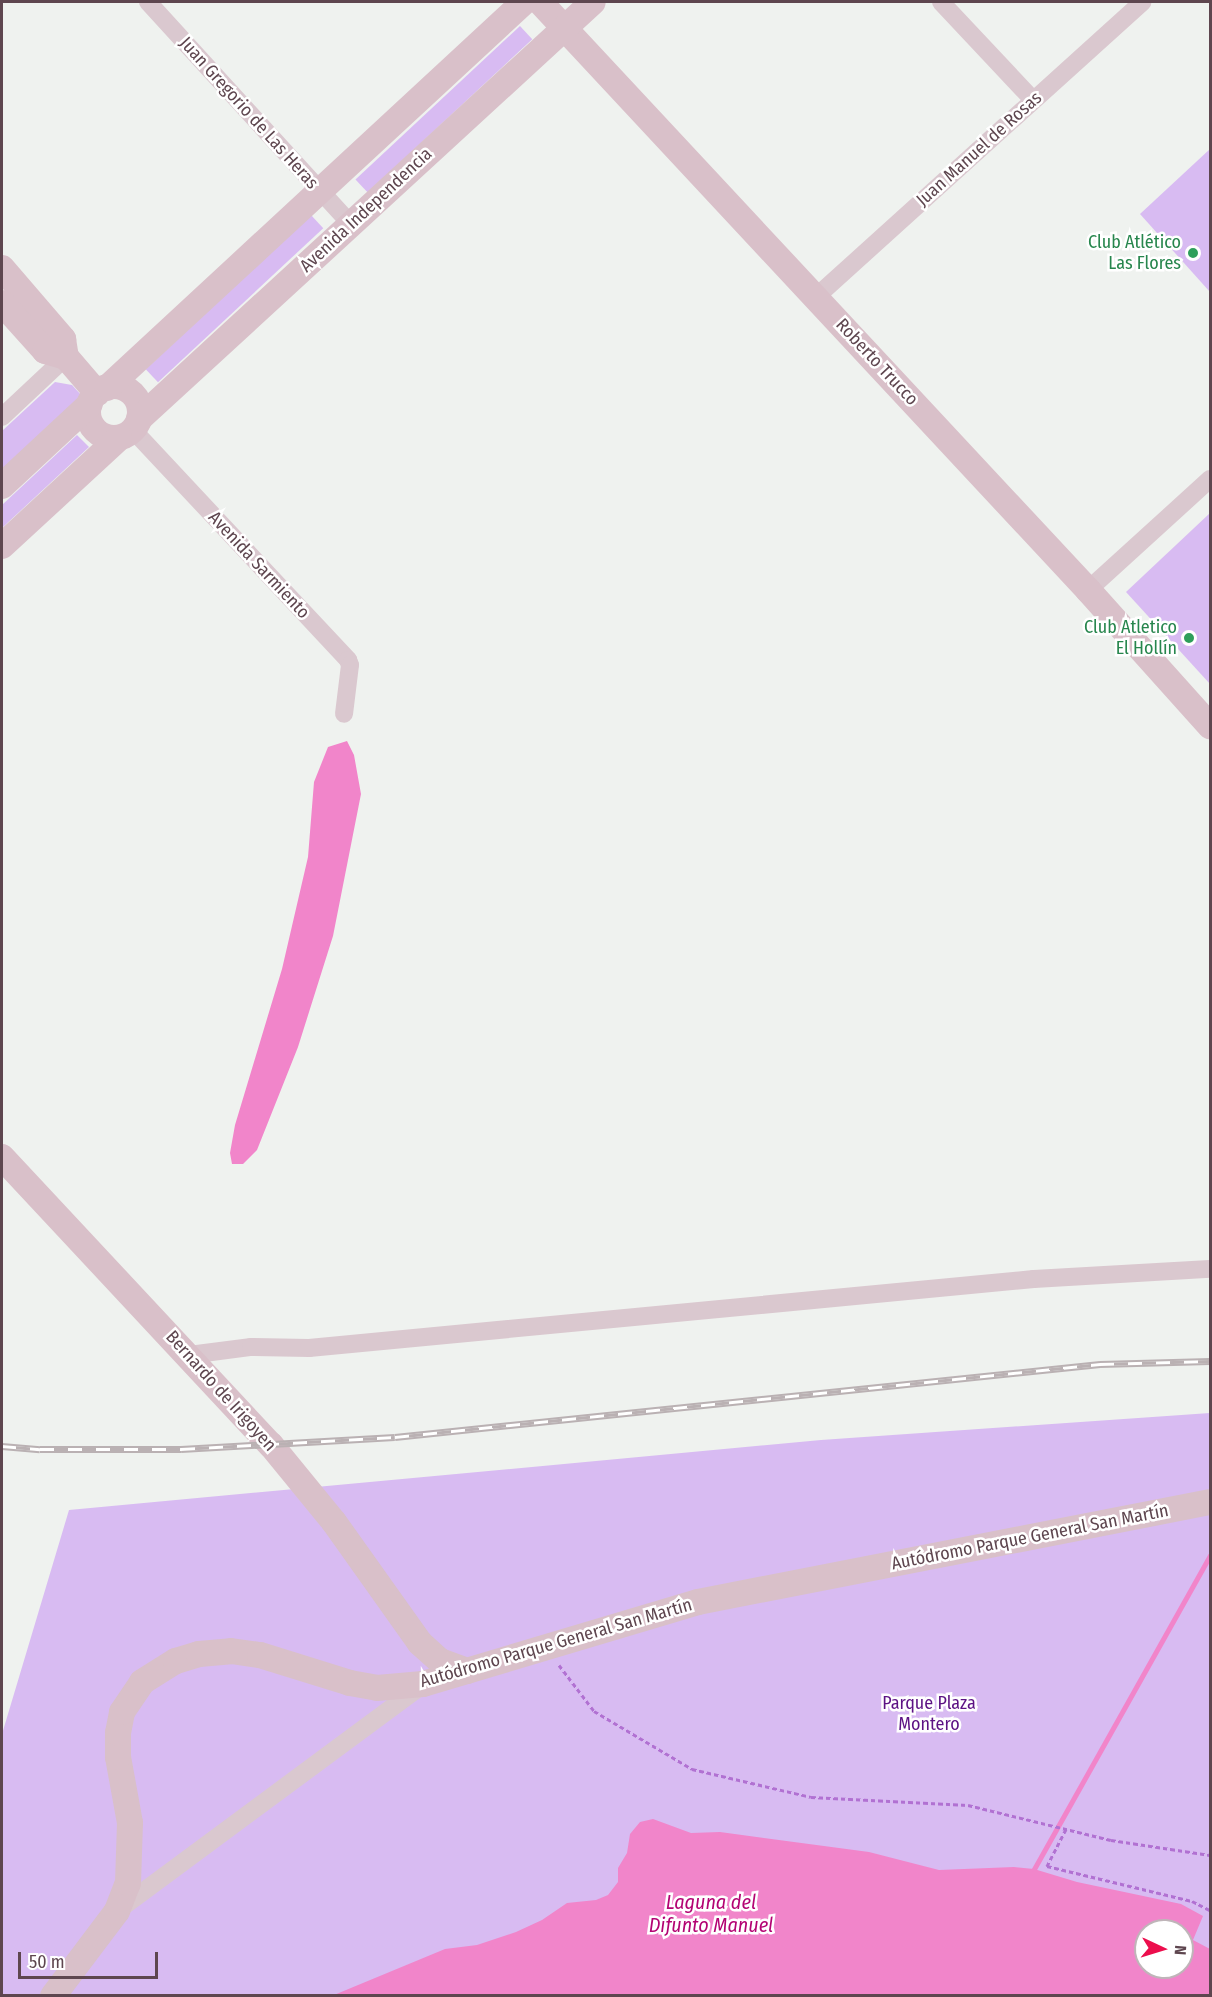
<!DOCTYPE html>
<html>
<head>
<meta charset="utf-8">
<style>
	body { margin:0 }
	#map { position:relative; width:1212px; height:1997px; overflow:hidden; background:#eff2ef; font-family:"Fira Sans Condensed",sans-serif }
	div>[style] { position:absolute }
	.green>* { inset:0; background:#d8bbf2; transform-origin:0 0 }
	.water>* { inset:0; background:#f185ca }
	.stream>* { height:5px; margin:-2.5px; padding:0 2.5px; transform-origin:2.5px; border-radius:2.5px; background:#f185ca }
	.path>* { height:3px; margin-top:-1.5px; transform-origin:0; background:repeating-linear-gradient(90deg,#b171d2 0 4.5px,transparent 0 7.5px) }
	.street>* { height:18px; margin:-9px; padding:0 9px; transform-origin:9px; border-radius:9px; background:#dac8cf }
	.secondary>* { height:26px; margin:-13px; padding:0 13px; transform-origin:13px; border-radius:13px; background:#d9c0c9 }
	.secondary>.ring { margin:-13px; padding:0; box-sizing:content-box; background:none; border:26px solid #d9c0c9; border-radius:50% }
	.rail>* { height:7px; margin-top:-3.5px; transform-origin:0; background:repeating-linear-gradient(90deg,#fff 0 14px,#bab1b3 0 28px); box-sizing:border-box; border-block:2px solid #bab1b3 }
	.dots>* { width:16px; height:16px; translate:-50% -50%; box-sizing:border-box; border:3px solid #fff; border-radius:50% }
	span { translate:-50% -50%; white-space:nowrap; text-align:center; line-height:1.15; -webkit-text-stroke:5px #fff; paint-order:stroke }
	.street-label { font-size:18px; color:#5e464f }
	.leisure-label { font-size:18px; color:#27864d }
	.right { translate:-100% -50%; text-align:right }
	.park-label { font-size:18px; color:#5c1284 }
	.water-label { font-size:20px; color:#b30473; font-style:italic }
	.frame { position:absolute; inset:0; border:3px solid #5e464f; pointer-events:none }
	.north { position:absolute; left:1134px; top:1919px; width:60px; height:60px; box-sizing:border-box; background:#fff; border:2px solid #bfb5b9; border-radius:50%; rotate:94deg; font-size:16px; font-weight:700; line-height:24px; text-align:center; color:#5e464f }
	.north::after { content:''; display:block; margin:auto; width:21px; height:27px; background:#ec0e4d; clip-path:polygon(50% 0,100% 100%,50% 72%,0 100%) }
	.scale { position:absolute; left:18px; top:1952px; width:140px; height:27px; box-sizing:border-box; border:3px solid #5e464f; border-top:0; padding-left:8px; font-size:18px; line-height:21px; white-space:nowrap; color:#5e464f; -webkit-text-stroke:4px #fff; paint-order:stroke }
</style>
</head>
<body>
<div id="map">
	<div class="green">
		<div style="left:520px;top:26px;width:18px;height:225px;rotate:47deg"></div>
		<div style="clip-path:polygon(1210px 149px,1210px 292px,1140px 214px)"></div>
		<div style="left:311px;top:215px;width:18px;height:226px;rotate:47deg"></div>
		<div style="clip-path:polygon(55px 382px,72px 385px,83px 397px,2px 474px,2px 431px)"></div>
		<div style="clip-path:polygon(77px 435px,89px 447px,2px 528px,2px 505px)"></div>
		<div style="clip-path:polygon(1210px 513px,1210px 684px,1126px 592px)"></div>
		<div style="clip-path:polygon(evenodd,1210px 1413px,1210px 1995px,2px 1996px,2px 1734px,69px 1510px,821px 1440px,1210px 1413px,1146px 1931px,1182px 1931px,1182px 1967px,1146px 1967px,1146px 1931px)"></div>
	</div>
	<div class="water">
		<div style="clip-path:polygon(347px 741px,354px 755px,361px 794px,333px 936px,298px 1047px,257px 1150px,243px 1164px,232px 1164px,230px 1153px,235px 1125px,282px 969px,308px 857px,314px 782px,328px 747px)"></div>
		<div style="clip-path:polygon(evenodd,653px 1819px,691px 1833px,720px 1832px,869px 1852px,939px 1870px,1014px 1867px,1034px 1869px,1077px 1882px,1181px 1904px,1203px 1916px,1193px 1940px,1210px 1949px,1210px 1995px,334px 1995px,445px 1949px,477px 1945px,516px 1932px,542px 1920px,567px 1903px,596px 1900px,608px 1895px,618px 1882px,618px 1868px,627px 1853px,630px 1834px,640px 1822px,653px 1819px,1146px 1931px,1182px 1931px,1182px 1967px,1146px 1967px,1146px 1931px)"></div>
	</div>
	<div class="stream">
		<div style="left:1034px;top:1869px;width:360px;rotate:-60.7deg"></div>
	</div>
	<div class="path">
		<div style="left:559px;top:1665px;width:58px;rotate:52.7deg"></div>
		<div style="left:594px;top:1711px;width:114px;rotate:30.6deg"></div>
		<div style="left:692px;top:1769px;width:122px;rotate:13.2deg"></div>
		<div style="left:811px;top:1797px;width:157px;rotate:2.9deg"></div>
		<div style="left:968px;top:1805px;width:147px;rotate:13.8deg"></div>
		<div style="left:1111px;top:1840px;width:100px;rotate:8.6deg"></div>
		<div style="left:1066px;top:1829px;width:42px;rotate:117.2deg"></div>
		<div style="left:1047px;top:1866px;width:149px;rotate:13.6deg"></div>
		<div style="left:1192px;top:1901px;width:20px;rotate:27deg"></div>
	</div>
	<div class="street">
		<div style="left:148px;top:2px;width:301px;rotate:47.6deg"></div>
		<div style="left:941px;top:2px;width:134px;rotate:46.8deg"></div>
		<div style="left:816px;top:297px;width:440px;rotate:-42.1deg"></div>
		<div style="left:2px;top:417px;width:88px;rotate:-43.2deg"></div>
		<div style="left:133px;top:430px;width:315px;rotate:46.9deg"></div>
		<div style="left:348px;top:660px;width:5px;rotate:68deg"></div>
		<div style="left:350px;top:665px;width:49px;rotate:97deg"></div>
		<div style="left:1088px;top:590px;width:165px;rotate:-42.3deg"></div>
		<div style="left:189px;top:1355px;width:63px;rotate:-7.4deg"></div>
		<div style="left:251px;top:1347px;width:58px;rotate:1deg"></div>
		<div style="left:309px;top:1348px;width:728px;rotate:-5.44deg"></div>
		<div style="left:1034px;top:1279px;width:176px;rotate:-3.3deg"></div>
		<div style="left:117px;top:1911px;width:380px;rotate:-36.5deg"></div>
	</div>
	<div class="secondary">
		<div style="left:540px;top:2px;width:804px;rotate:47.02deg"></div>
		<div style="left:1088px;top:590px;width:183px;rotate:48.1deg"></div>
		<div style="left:2px;top:268px;width:94px;rotate:49.3deg"></div>
		<div style="left:63px;top:339px;width:18px;rotate:81deg"></div>
		<div style="left:66px;top:357px;width:48px;rotate:49.3deg"></div>
		<div style="left:2px;top:303px;width:64px;rotate:48.1deg"></div>
		<div style="left:45px;top:351px;width:22px;rotate:16deg"></div>
		<div class="ring" style="left:88px;top:386px;width:26px;height:26px"></div>
		<div style="left:107px;top:388px;width:568px;rotate:-42.79deg"></div>
		<div style="left:139px;top:419px;width:616px;rotate:-42.57deg"></div>
		<div style="left:2px;top:486px;width:120px;rotate:-43deg"></div>
		<div style="left:2px;top:546px;width:159px;rotate:-42.7deg"></div>
		<div style="left:2px;top:1157px;width:394px;rotate:47deg"></div>
		<div style="left:271px;top:1445px;width:99px;rotate:50.7deg"></div>
		<div style="left:334px;top:1522px;width:148px;rotate:54.6deg"></div>
		<div style="left:420px;top:1643px;width:27px;rotate:42deg"></div>
		<div style="left:440px;top:1661px;width:29px;rotate:20deg"></div>
		<div style="left:53px;top:1996px;width:106px;rotate:-53deg"></div>
		<div style="left:117px;top:1911px;width:30px;rotate:-69deg"></div>
		<div style="left:128px;top:1883px;width:60px;rotate:-88.1deg"></div>
		<div style="left:130px;top:1823px;width:67px;rotate:-100.3deg"></div>
		<div style="left:118px;top:1757px;width:24px;rotate:-90deg"></div>
		<div style="left:118px;top:1733px;width:21px;rotate:-79deg"></div>
		<div style="left:122px;top:1712px;width:36px;rotate:-56deg"></div>
		<div style="left:142px;top:1682px;width:40px;rotate:-32deg"></div>
		<div style="left:176px;top:1661px;width:24px;rotate:-17deg"></div>
		<div style="left:199px;top:1654px;width:32px;rotate:-5deg"></div>
		<div style="left:231px;top:1651px;width:29px;rotate:8deg"></div>
		<div style="left:260px;top:1655px;width:94px;rotate:17.3deg"></div>
		<div style="left:350px;top:1683px;width:27px;rotate:10deg"></div>
		<div style="left:377px;top:1688px;width:46px;rotate:-5deg"></div>
		<div style="left:423px;top:1684px;width:287px;rotate:-16.6deg"></div>
		<div style="left:698px;top:1602px;width:522px;rotate:-11.05deg"></div>
	</div>
	<div class="rail">
		<div style="left:2px;top:1446px;width:38px;rotate:5deg"></div>
		<div style="left:40px;top:1449px;width:141px"></div>
		<div style="left:181px;top:1449px;width:214px;rotate:-3.2deg"></div>
		<div style="left:395px;top:1437px;width:709px;rotate:-5.91deg"></div>
		<div style="left:1100px;top:1364px;width:110px;rotate:-1.6deg"></div>
	</div>
	<div class="dots">
		<div style="left:1193px;top:253px;background:#2e9e5b"></div>
		<div style="left:1189px;top:638px;background:#2e9e5b"></div>
	</div>
	<div class="street-label">
		<span style="left:249px;top:113px;rotate:48deg">Juan Gregorio de Las Heras</span>
		<span style="left:979px;top:149px;rotate:-42deg">Juan Manuel de Rosas</span>
		<span style="left:366px;top:210px;rotate:-43deg">Avenida Independencia</span>
		<span style="left:877px;top:362px;rotate:47deg">Roberto Trucco</span>
		<span style="left:259px;top:565px;rotate:47deg">Avenida Sarmiento</span>
		<span style="left:221px;top:1391px;rotate:48deg">Bernardo de Irigoyen</span>
		<span style="left:1030px;top:1537px;rotate:-11deg">Autódromo Parque General San Martín</span>
		<span style="left:556px;top:1643px;rotate:-16deg">Autódromo Parque General San Martín</span>
	</div>
	<div class="leisure-label">
		<span class="right" style="left:1181px;top:253px">Club Atlético<br>Las Flores</span>
		<span class="right" style="left:1177px;top:638px">Club Atletico<br>El Hollín</span>
	</div>
	<div class="park-label">
		<span style="left:929px;top:1714px">Parque Plaza<br>Montero</span>
	</div>
	<div class="water-label">
		<span style="left:711px;top:1914px">Laguna del<br>Difunto Manuel</span>
	</div>
	<div class="frame"></div>
	<div class="north">N</div>
	<div class="scale">50 m</div>
</div>
</body>
</html>
